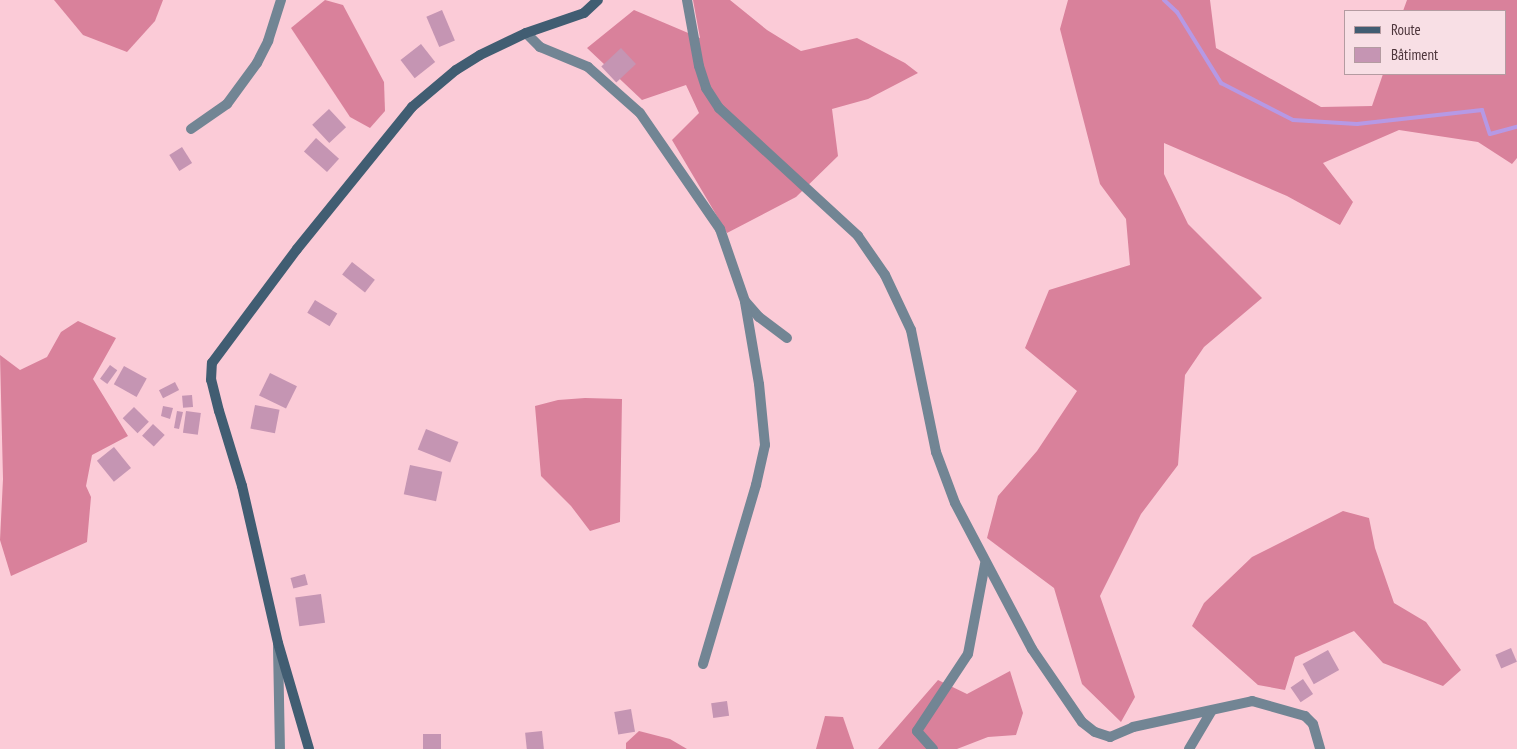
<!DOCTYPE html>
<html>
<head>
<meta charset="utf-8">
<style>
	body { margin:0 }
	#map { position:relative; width:1517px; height:749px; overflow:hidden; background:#fbcbd7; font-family:"PT Sans Narrow",sans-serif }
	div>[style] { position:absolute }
	.forest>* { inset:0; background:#d9819b }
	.stream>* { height:4px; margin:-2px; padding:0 2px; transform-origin:2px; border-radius:2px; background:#b699e5 }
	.building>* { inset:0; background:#c595b3; transform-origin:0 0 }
	.street>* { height:10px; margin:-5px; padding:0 5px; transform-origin:5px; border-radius:5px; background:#728594 }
	.secondary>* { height:10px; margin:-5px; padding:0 5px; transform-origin:5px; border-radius:5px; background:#415d72 }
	span { translate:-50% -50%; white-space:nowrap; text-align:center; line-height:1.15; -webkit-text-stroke:4.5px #f8dfe5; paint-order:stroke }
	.legend { position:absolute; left:1344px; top:10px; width:162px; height:65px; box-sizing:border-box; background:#f8dfe5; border:1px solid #b49ba1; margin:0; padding:6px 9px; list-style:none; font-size:15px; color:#4d353b }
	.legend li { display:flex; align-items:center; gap:10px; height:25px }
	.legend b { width:25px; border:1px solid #b49ba1 }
</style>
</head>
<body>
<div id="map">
	<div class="forest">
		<div style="clip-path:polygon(54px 0,163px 0,155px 21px,127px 52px,83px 35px)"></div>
		<div style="clip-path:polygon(325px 0,343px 5px,384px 82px,385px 111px,370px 128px,350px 117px,291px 28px)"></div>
		<div style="clip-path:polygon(693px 0,730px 0,767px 30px,801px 51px,857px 38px,905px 63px,918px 73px,868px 99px,832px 109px,838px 156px,796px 197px,727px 233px,672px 140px,699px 113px,686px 85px,642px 100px,587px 48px,634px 10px,700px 38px)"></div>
		<div style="clip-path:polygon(1068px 0,1210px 0,1216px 48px,1321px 107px,1372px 106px,1383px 74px,1506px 74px,1506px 11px,1403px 11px,1407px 0,1517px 0,1517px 158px,1512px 164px,1478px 142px,1399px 130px,1323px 163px,1353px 202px,1340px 225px,1287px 196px,1164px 143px,1164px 174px,1188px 224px,1262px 298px,1204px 347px,1185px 375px,1178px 465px,1141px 514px,1100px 596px,1135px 697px,1121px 722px,1082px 684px,1054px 588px,987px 538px,998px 496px,1037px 451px,1077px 391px,1025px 348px,1049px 290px,1130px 265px,1126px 219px,1100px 184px,1060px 29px)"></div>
		<div style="clip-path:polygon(78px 321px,116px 338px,93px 379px,128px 436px,92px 455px,86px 486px,91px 497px,87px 542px,11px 576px,0 540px,3px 479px,0 355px,20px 370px,47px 357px,61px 332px)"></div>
		<div style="clip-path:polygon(585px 398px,622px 399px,620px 522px,590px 531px,571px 506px,541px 476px,535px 406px,558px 400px)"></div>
		<div style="clip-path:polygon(1343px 511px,1369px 518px,1375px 548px,1394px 603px,1426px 622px,1461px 670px,1443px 686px,1383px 663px,1354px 631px,1295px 657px,1285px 690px,1258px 685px,1192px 626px,1204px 603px,1252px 557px)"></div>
		<div style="clip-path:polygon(1010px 671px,1023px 713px,1016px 735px,988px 737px,957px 749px,878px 749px,938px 680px,967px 694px)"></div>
		<div style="clip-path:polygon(825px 716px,843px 717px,854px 749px,816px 749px)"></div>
		<div style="clip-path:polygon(639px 731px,670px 739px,687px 749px,626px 749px,626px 743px)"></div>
	</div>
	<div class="stream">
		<div style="left:1164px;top:0;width:18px;rotate:43deg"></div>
		<div style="left:1177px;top:12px;width:84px;rotate:58.2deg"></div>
		<div style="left:1221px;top:83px;width:81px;rotate:27.2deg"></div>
		<div style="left:1293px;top:120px;width:64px;rotate:3.6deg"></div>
		<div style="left:1357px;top:124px;width:126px;rotate:-6.4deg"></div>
		<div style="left:1482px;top:110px;width:25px;rotate:72deg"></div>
		<div style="left:1490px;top:134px;width:28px;rotate:-15deg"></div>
	</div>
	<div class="building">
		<div style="left:442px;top:10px;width:33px;height:17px;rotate:67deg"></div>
		<div style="left:421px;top:44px;width:23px;height:26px;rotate:52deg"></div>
		<div style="left:621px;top:48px;width:22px;height:27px;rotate:47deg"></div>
		<div style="left:329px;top:109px;width:25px;height:23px;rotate:47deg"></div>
		<div style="left:316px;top:138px;width:31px;height:18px;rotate:42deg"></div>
		<div style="left:182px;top:147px;width:19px;height:15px;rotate:58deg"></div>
		<div style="left:352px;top:262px;width:29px;height:16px;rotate:38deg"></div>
		<div style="left:315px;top:300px;width:26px;height:15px;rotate:31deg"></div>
		<div style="left:110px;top:365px;width:9px;height:17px;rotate:36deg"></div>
		<div style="left:124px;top:366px;width:26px;height:21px;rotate:29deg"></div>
		<div style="left:270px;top:373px;width:30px;height:25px;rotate:26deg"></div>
		<div style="left:175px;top:382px;width:9px;height:18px;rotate:63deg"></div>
		<div style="left:192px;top:395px;width:12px;height:10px;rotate:85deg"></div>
		<div style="left:255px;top:405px;width:25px;height:24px;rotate:11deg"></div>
		<div style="clip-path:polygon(163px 406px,173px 408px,170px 419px,161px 416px)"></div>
		<div style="left:134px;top:407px;width:21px;height:16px;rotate:45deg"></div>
		<div style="clip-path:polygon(177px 411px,183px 412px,179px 429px,174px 428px)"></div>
		<div style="left:186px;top:411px;width:15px;height:22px;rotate:8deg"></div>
		<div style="left:153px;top:424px;width:16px;height:16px;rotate:43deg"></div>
		<div style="left:426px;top:429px;width:35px;height:22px;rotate:22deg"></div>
		<div style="left:114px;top:447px;width:27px;height:22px;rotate:51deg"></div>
		<div style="left:410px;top:465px;width:33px;height:30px;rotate:12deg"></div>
		<div style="left:305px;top:574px;width:11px;height:15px;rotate:75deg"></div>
		<div style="left:321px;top:594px;width:29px;height:26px;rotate:82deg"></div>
		<div style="left:1511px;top:648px;width:15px;height:17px;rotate:67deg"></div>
		<div style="left:1328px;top:650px;width:23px;height:29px;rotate:61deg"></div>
		<div style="left:1303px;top:679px;width:18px;height:15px;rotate:56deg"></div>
		<div style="left:727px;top:701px;width:15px;height:16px;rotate:82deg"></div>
		<div style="left:631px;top:709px;width:23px;height:17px;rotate:80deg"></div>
		<div style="left:542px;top:731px;width:18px;height:17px;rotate:84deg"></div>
		<div style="left:423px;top:734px;width:18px;height:15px"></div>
	</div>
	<div class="street">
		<div style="left:687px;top:0;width:67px;rotate:79.7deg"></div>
		<div style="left:699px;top:66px;width:23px;rotate:72deg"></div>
		<div style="left:706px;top:88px;width:24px;rotate:57deg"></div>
		<div style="left:719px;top:108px;width:189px;rotate:42.6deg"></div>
		<div style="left:858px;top:236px;width:47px;rotate:55.3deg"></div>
		<div style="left:885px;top:275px;width:61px;rotate:64.7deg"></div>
		<div style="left:911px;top:330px;width:125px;rotate:78.4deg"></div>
		<div style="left:936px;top:452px;width:54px;rotate:69.6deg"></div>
		<div style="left:955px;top:503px;width:165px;rotate:62.2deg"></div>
		<div style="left:1032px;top:649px;width:88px;rotate:55.6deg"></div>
		<div style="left:1082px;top:722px;width:16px;rotate:38deg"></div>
		<div style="left:1095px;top:732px;width:16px;rotate:18deg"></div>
		<div style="left:1110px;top:737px;width:25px;rotate:-23deg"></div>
		<div style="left:1133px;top:727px;width:122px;rotate:-12.3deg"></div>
		<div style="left:1252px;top:701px;width:55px;rotate:15.8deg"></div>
		<div style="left:1305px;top:716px;width:11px;rotate:45deg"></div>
		<div style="left:1313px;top:724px;width:26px;rotate:74deg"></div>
		<div style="left:526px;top:33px;width:20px;rotate:45deg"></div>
		<div style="left:540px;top:47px;width:52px;rotate:22.6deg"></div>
		<div style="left:588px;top:67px;width:69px;rotate:41.5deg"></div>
		<div style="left:640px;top:113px;width:141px;rotate:55.4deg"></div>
		<div style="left:720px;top:229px;width:76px;rotate:70.9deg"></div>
		<div style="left:745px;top:301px;width:21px;rotate:49deg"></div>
		<div style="left:759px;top:317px;width:35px;rotate:37deg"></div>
		<div style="left:191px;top:129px;width:44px;rotate:-34.8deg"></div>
		<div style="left:227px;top:104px;width:51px;rotate:-53.8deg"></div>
		<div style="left:257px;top:63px;width:25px;rotate:-63deg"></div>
		<div style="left:268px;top:41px;width:43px;rotate:-72.4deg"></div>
		<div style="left:278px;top:647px;width:102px;rotate:88.9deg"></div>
		<div style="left:703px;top:664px;width:187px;rotate:-73.5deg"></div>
		<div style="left:756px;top:485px;width:41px;rotate:-77.3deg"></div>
		<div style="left:765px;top:445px;width:61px;rotate:-95.6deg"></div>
		<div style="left:759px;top:384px;width:83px;rotate:-99.7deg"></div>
		<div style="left:933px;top:749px;width:24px;rotate:-132deg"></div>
		<div style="left:917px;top:731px;width:92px;rotate:-56.5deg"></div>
		<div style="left:968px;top:654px;width:92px;rotate:-79.3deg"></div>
		<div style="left:1189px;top:749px;width:43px;rotate:-59.3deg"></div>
	</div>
	<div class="secondary">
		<div style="left:309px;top:749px;width:110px;rotate:-106.3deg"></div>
		<div style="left:278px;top:643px;width:161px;rotate:-102.9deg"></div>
		<div style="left:242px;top:486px;width:78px;rotate:-107deg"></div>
		<div style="left:219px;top:411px;width:32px;rotate:-104deg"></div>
		<div style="left:211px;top:380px;width:17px;rotate:-87deg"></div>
		<div style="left:212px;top:363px;width:142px;rotate:-53.3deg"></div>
		<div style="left:297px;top:249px;width:183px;rotate:-51deg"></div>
		<div style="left:412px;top:107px;width:57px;rotate:-40.1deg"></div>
		<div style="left:456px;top:70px;width:28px;rotate:-32deg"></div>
		<div style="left:480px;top:55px;width:51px;rotate:-25.6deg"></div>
		<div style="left:526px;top:33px;width:61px;rotate:-19deg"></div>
		<div style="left:584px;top:13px;width:19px;rotate:-43deg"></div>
	</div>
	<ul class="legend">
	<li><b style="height:6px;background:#415d72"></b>Route</li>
	<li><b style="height:14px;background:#c595b3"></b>Bâtiment</li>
	</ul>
</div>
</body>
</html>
